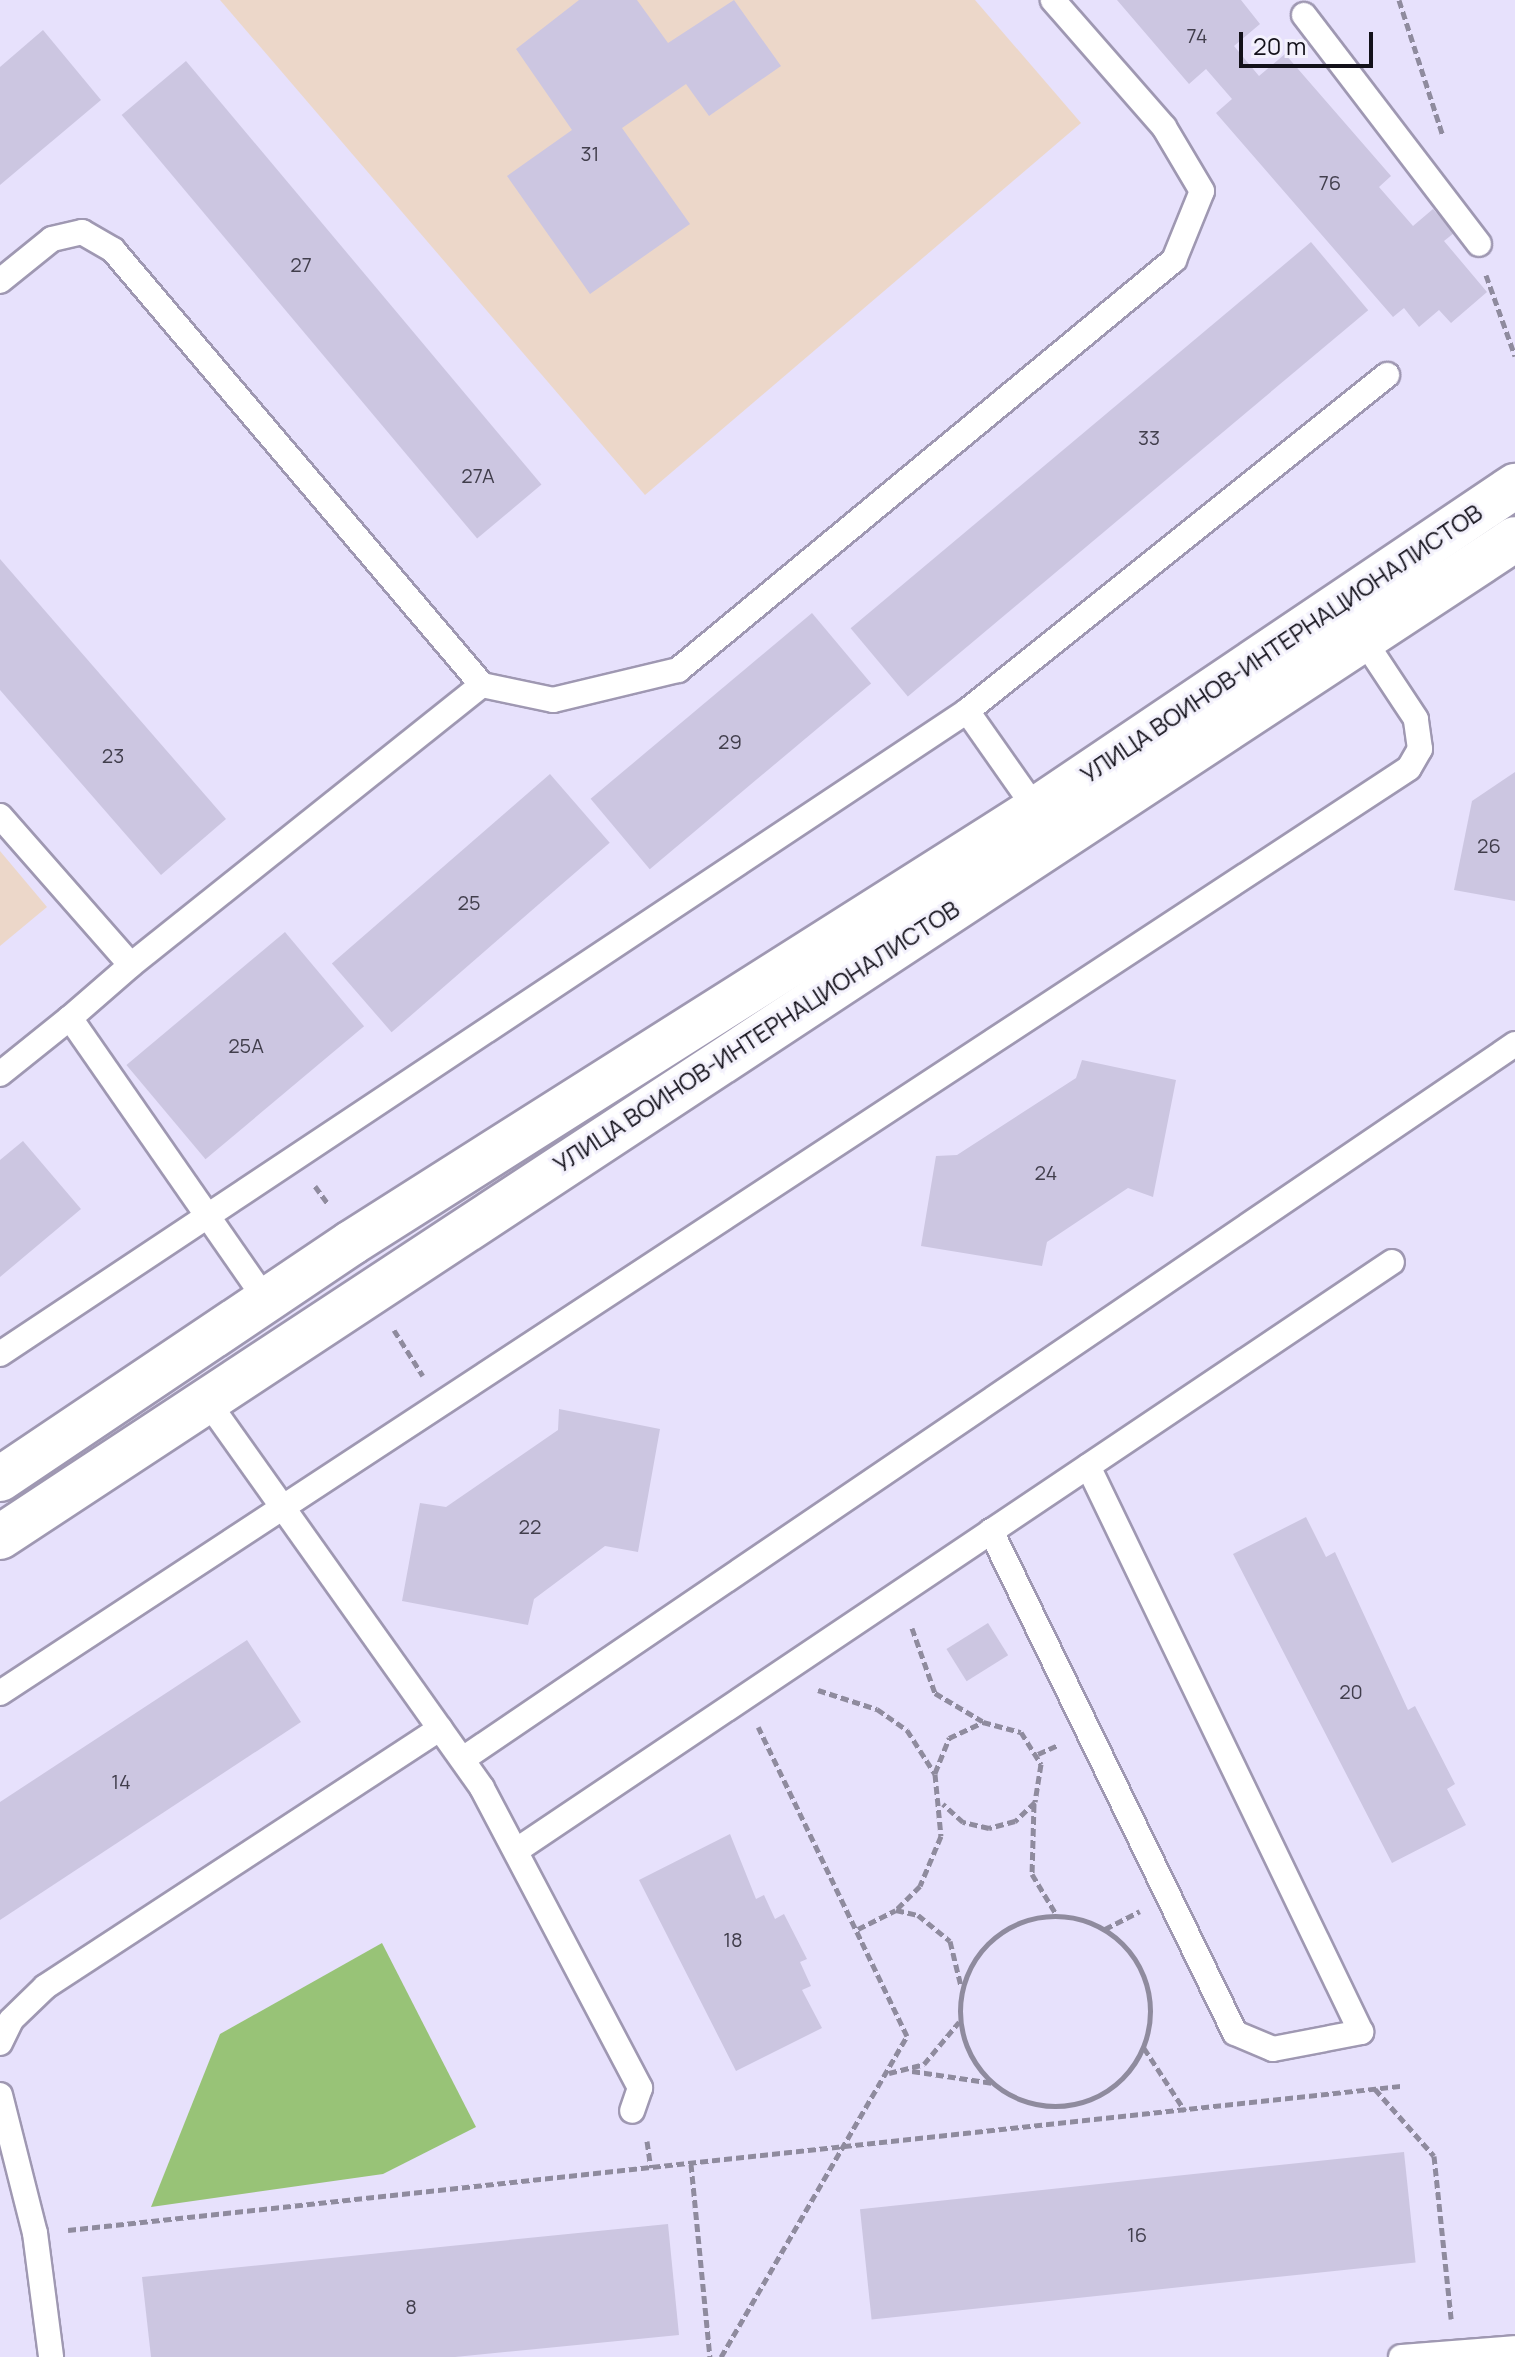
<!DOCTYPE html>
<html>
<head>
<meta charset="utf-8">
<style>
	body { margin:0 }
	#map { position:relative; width:1515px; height:2357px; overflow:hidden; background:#e7e1fc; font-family:Manrope,sans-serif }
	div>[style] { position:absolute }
	.education>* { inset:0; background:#ecd7c9 }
	.green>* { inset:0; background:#98c377 }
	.building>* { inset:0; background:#ccc6e1; transform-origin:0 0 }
	.path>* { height:5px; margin-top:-2.5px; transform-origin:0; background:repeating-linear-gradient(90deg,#8f8b9e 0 8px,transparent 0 12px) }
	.path>.ring { margin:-2.5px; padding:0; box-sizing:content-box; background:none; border:5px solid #8f8b9e; border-radius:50% }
	.roads { filter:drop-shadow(2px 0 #9f98b2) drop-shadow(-2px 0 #9f98b2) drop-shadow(0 2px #9f98b2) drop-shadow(0 -2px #9f98b2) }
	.service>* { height:24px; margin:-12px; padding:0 12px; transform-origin:12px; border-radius:12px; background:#fff }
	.secondary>* { height:44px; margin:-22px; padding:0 22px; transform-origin:22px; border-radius:22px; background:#fff }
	span { translate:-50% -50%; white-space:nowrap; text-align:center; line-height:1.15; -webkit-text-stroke:6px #f3f1fc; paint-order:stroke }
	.number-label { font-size:20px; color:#413e4c }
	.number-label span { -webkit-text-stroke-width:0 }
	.street-label { font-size:24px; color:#13111a }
	.scale { position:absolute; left:1239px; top:32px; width:134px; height:36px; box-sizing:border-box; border:4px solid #13111a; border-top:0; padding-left:10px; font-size:24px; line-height:28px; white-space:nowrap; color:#13111a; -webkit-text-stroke:6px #f3f1fc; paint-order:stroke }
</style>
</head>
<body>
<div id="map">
	<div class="education">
		<div style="clip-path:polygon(220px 0,975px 0,1081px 123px,645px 495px)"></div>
		<div style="clip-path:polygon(0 851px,47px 907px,0 946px)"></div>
	</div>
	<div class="green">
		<div style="clip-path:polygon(382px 1943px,476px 2127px,383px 2174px,151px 2207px,220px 2034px)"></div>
	</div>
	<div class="building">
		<div style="clip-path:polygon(579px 0,637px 0,668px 43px,734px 0,781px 66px,709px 116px,686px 84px,622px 128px,690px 224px,590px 294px,507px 176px,572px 130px,516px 49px)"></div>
		<div style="clip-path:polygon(1117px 0,1241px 0,1260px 24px,1234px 46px,1259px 76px,1285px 54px,1391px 176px,1379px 187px,1413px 226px,1433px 209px,1454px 233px,1444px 241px,1487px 292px,1451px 323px,1439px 310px,1419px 327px,1404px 308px,1393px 317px,1216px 113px,1232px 99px,1206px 69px,1189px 84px)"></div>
		<div style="clip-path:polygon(43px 30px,101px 100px,0 185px,0 67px)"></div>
		<div style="left:186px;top:61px;width:553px;height:84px;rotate:50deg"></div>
		<div style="left:1311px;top:242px;width:89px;height:601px;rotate:50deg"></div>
		<div style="clip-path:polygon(0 559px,226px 819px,161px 875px,0 690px)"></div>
		<div style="left:812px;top:613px;width:92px;height:289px;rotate:50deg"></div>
		<div style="clip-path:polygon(1515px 772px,1515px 901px,1454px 890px,1472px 801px)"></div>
		<div style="left:550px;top:774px;width:91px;height:289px;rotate:49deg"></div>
		<div style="left:285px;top:932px;width:123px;height:207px;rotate:50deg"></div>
		<div style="clip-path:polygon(1082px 1060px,1176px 1080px,1153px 1197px,1128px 1188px,1047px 1242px,1042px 1266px,921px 1246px,936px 1156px,957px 1155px,1076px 1078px)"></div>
		<div style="clip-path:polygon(23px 1141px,81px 1209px,0 1277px,0 1160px)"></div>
		<div style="clip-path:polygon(559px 1409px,660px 1429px,638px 1552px,605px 1546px,534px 1599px,528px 1625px,402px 1601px,420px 1503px,446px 1507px,558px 1430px)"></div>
		<div style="clip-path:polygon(1306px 1517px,1326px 1557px,1335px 1552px,1408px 1710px,1415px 1706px,1455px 1784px,1447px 1789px,1466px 1825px,1392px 1863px,1233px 1554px)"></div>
		<div style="left:988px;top:1623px;width:38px;height:49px;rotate:58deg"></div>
		<div style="clip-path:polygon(247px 1640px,301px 1722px,0 1920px,0 1802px)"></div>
		<div style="clip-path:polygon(730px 1834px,756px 1899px,764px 1895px,775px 1919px,784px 1914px,807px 1959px,800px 1962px,811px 1986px,802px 1990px,822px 2028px,736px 2071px,639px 1880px)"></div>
		<div style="left:1404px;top:2152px;width:111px;height:547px;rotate:84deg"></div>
		<div style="clip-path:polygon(668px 2224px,679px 2335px,455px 2357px,151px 2357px,142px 2277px)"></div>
	</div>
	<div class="path">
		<div style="left:1399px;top:0;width:143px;rotate:72.1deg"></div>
		<div style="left:1486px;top:275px;width:86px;rotate:70.3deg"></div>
		<div style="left:315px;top:1186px;width:22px;rotate:54deg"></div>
		<div style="left:394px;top:1330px;width:54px;rotate:57.8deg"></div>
		<div style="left:912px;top:1628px;width:69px;rotate:70.5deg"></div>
		<div style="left:935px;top:1693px;width:55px;rotate:30.8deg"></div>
		<div style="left:818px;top:1690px;width:62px;rotate:17.9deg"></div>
		<div style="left:877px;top:1709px;width:37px;rotate:35deg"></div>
		<div style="left:907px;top:1730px;width:52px;rotate:57.5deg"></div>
		<div style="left:935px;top:1774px;width:62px;rotate:84.5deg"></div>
		<div style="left:941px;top:1836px;width:54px;rotate:112.8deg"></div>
		<div style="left:920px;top:1886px;width:34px;rotate:135deg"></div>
		<div style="left:1038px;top:1754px;width:22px;rotate:-24deg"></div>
		<div style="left:935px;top:1773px;width:38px;rotate:-68deg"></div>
		<div style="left:949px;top:1738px;width:38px;rotate:-25deg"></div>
		<div style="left:983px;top:1722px;width:39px;rotate:15deg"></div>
		<div style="left:1021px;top:1732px;width:38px;rotate:58deg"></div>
		<div style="left:1041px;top:1764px;width:38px;rotate:99deg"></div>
		<div style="left:1035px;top:1802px;width:28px;rotate:136deg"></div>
		<div style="left:1015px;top:1821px;width:27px;rotate:165deg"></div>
		<div style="left:989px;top:1828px;width:27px;rotate:-167deg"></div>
		<div style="left:963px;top:1822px;width:27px;rotate:-138deg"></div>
		<div style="left:1034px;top:1804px;width:70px;rotate:91.6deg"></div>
		<div style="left:1032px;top:1874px;width:47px;rotate:59deg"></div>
		<div class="ring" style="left:960px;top:1916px;width:185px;height:185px"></div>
		<div style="left:858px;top:1929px;width:42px;rotate:-26.6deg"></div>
		<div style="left:896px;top:1910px;width:23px;rotate:13deg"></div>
		<div style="left:918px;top:1915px;width:41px;rotate:39.1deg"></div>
		<div style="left:950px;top:1941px;width:46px;rotate:76.3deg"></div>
		<div style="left:1105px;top:1929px;width:39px;rotate:-27deg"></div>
		<div style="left:1144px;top:2048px;width:75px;rotate:56.9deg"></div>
		<div style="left:912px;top:2071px;width:82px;rotate:8.4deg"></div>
		<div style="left:889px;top:2073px;width:36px;rotate:-14deg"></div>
		<div style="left:924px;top:2064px;width:55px;rotate:-50.2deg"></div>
		<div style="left:1375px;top:2089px;width:89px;rotate:48.6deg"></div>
		<div style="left:1434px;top:2156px;width:164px;rotate:84deg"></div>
		<div style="left:647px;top:2141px;width:27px;rotate:82deg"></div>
		<div style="left:691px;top:2164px;width:194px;rotate:84.4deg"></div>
		<div style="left:68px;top:2230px;width:1341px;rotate:-6.17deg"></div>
		<div style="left:721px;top:2357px;width:371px;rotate:-59.9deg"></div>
		<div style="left:907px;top:2036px;width:343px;rotate:-115.7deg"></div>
	</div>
	<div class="roads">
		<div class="service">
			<div style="left:1304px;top:15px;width:288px;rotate:52.6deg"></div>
			<div style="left:0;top:281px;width:67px;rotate:-38.9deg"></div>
			<div style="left:52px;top:239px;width:31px;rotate:-13deg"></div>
			<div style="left:82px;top:232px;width:36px;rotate:30deg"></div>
			<div style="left:113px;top:250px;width:570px;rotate:49.69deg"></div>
			<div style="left:482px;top:685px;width:73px;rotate:11.9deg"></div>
			<div style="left:553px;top:700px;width:129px;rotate:-13.5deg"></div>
			<div style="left:678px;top:670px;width:644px;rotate:-39.58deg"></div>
			<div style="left:1174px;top:260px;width:74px;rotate:-67.9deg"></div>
			<div style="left:1202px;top:191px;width:74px;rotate:-120.7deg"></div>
			<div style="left:1164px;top:127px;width:169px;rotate:-131.2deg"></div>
			<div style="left:967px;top:711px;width:120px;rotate:54.9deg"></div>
			<div style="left:0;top:816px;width:198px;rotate:48.7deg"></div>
			<div style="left:131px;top:965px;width:81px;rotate:139deg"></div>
			<div style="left:70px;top:1018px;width:343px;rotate:55.2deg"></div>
			<div style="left:131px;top:965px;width:449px;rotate:-38.6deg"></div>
			<div style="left:0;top:1074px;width:90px;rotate:-38.7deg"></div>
			<div style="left:0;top:1354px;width:1161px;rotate:-33.62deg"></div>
			<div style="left:967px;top:711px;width:538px;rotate:-38.66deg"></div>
			<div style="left:205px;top:1398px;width:478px;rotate:54.6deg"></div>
			<div style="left:482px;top:1788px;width:339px;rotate:62.2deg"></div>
			<div style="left:640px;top:2088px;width:24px;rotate:109deg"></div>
			<div style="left:991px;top:1531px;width:558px;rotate:64.08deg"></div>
			<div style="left:1235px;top:2033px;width:41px;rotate:22.8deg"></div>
			<div style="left:1273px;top:2049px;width:90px;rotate:-10.9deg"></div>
			<div style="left:1361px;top:2032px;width:628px;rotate:-115.75deg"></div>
			<div style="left:0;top:1693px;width:1685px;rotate:-33.28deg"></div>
			<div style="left:1409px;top:768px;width:22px;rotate:-60deg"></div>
			<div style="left:1420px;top:749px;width:30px;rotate:-98deg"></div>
			<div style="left:1416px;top:719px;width:96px;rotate:-123.5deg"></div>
			<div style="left:463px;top:1759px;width:1272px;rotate:-34.2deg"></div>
			<div style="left:517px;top:1850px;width:1054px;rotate:-33.9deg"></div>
			<div style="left:0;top:2043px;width:25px;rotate:-64deg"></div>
			<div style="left:11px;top:2020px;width:47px;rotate:-44.1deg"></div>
			<div style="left:45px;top:1987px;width:472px;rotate:-33.2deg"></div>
			<div style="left:0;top:2095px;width:142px;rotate:75.8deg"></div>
			<div style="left:35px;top:2233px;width:125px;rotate:82.6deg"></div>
			<div style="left:1401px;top:2357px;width:114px;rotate:-4.5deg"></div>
		</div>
		<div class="secondary">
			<div style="left:0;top:1479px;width:423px;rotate:-33.9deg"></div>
			<div style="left:351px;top:1243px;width:811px;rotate:-32.36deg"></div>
			<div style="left:1036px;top:809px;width:578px;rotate:-33.99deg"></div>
			<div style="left:0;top:1537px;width:1814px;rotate:-33.37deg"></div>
		</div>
	</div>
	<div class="number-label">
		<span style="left:1197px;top:35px">74</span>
		<span style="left:590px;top:153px">31</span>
		<span style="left:1330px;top:182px">76</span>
		<span style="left:301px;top:264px">27</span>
		<span style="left:1149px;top:437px">33</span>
		<span style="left:478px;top:475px">27А</span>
		<span style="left:730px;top:741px">29</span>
		<span style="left:113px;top:755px">23</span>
		<span style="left:1489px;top:845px">26</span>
		<span style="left:469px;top:902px">25</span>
		<span style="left:246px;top:1045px">25А</span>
		<span style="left:1046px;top:1172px">24</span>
		<span style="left:530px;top:1526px">22</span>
		<span style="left:1351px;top:1691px">20</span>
		<span style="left:121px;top:1781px">14</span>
		<span style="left:733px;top:1939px">18</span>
		<span style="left:1137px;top:2234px">16</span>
		<span style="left:411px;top:2306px">8</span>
	</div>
	<div class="street-label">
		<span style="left:1281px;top:643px;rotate:-34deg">УЛИЦА ВОИНОВ-ИНТЕРНАЦИОНАЛИСТОВ</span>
		<span style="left:756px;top:1036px;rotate:-33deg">УЛИЦА ВОИНОВ-ИНТЕРНАЦИОНАЛИСТОВ</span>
	</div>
	<div class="scale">20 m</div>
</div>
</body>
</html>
